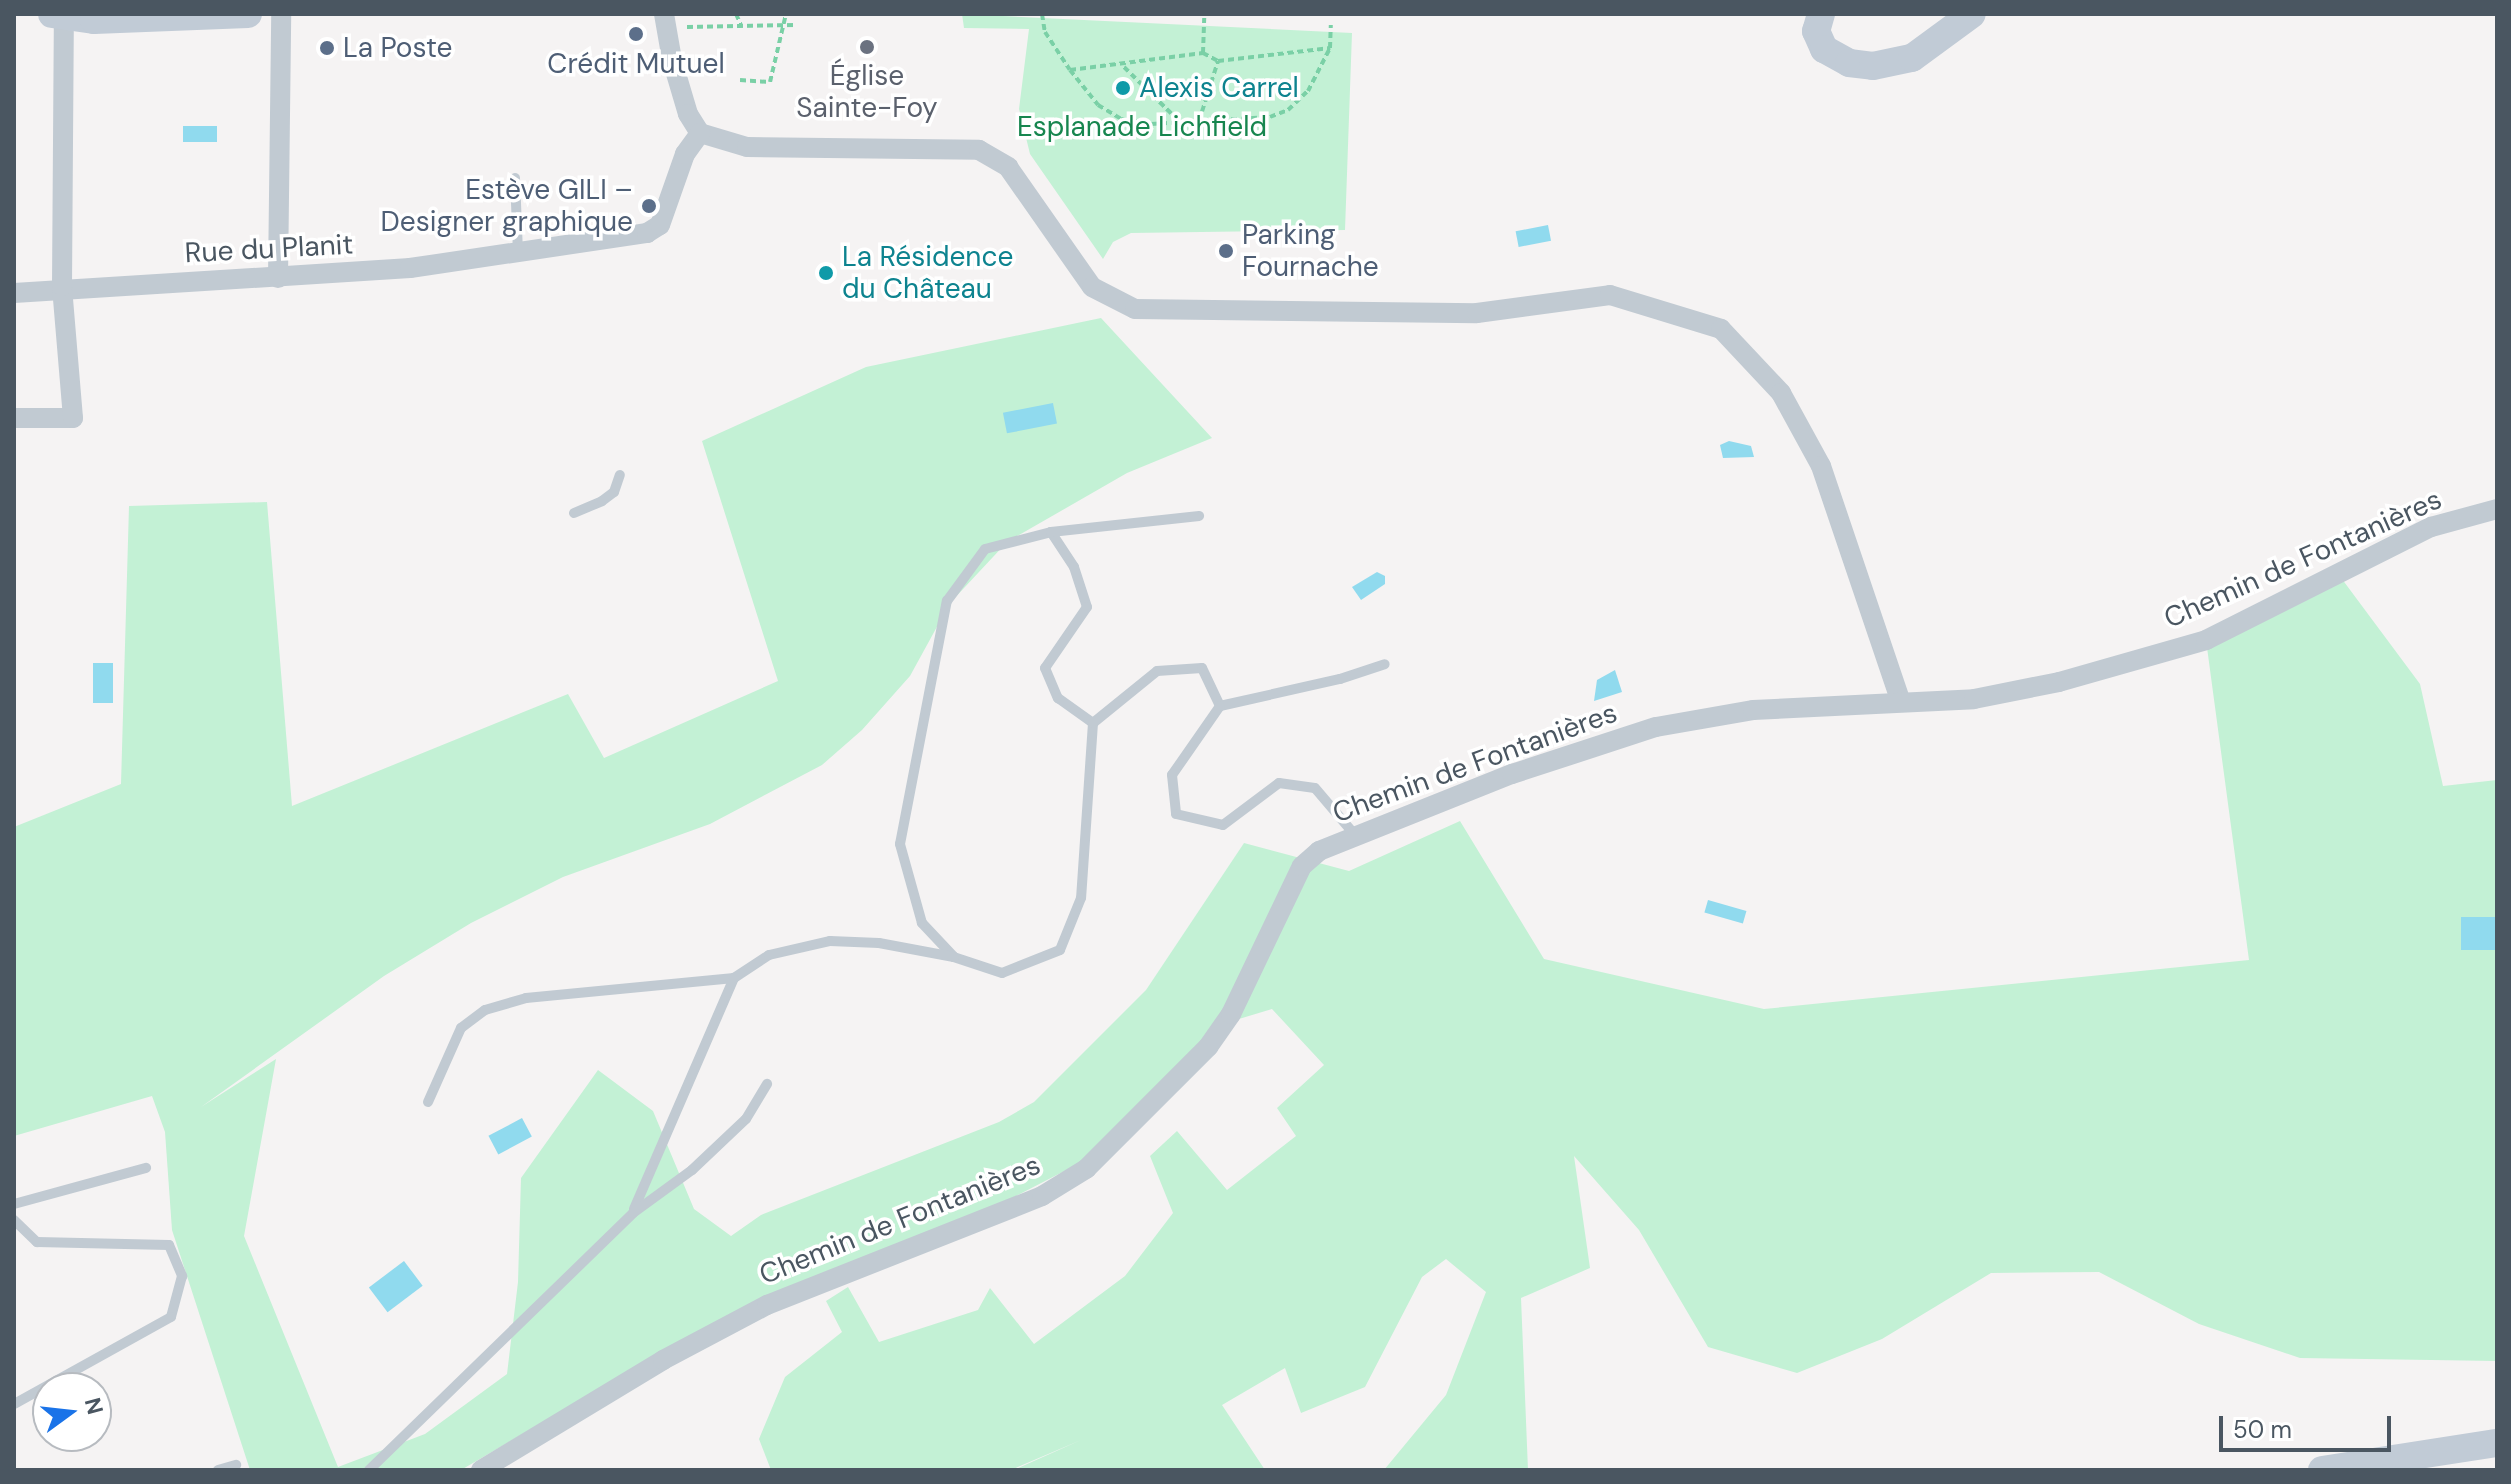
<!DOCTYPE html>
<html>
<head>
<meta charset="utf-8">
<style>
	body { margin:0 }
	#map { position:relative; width:2511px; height:1484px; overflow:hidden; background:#f5f3f3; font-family:"DM Sans",sans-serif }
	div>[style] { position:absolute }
	.green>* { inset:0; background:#c3f1d5 }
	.water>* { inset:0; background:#90daee; transform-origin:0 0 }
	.path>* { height:4px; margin-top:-2px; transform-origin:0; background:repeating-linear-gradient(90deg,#7ad0a6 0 6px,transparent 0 10px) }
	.lane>* { height:10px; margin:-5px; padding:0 5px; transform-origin:5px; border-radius:5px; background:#c1cad2 }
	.street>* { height:20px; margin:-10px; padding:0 10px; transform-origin:10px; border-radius:10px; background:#c1cad2 }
	.secondary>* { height:28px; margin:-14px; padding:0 14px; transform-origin:14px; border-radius:14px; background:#c1cbd6 }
	.dots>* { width:22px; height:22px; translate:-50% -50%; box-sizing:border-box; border:4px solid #fff; border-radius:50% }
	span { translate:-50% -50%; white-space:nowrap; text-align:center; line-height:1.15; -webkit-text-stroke:7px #fff; paint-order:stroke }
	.service-label { font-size:28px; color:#4e5e75 }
	.left { translate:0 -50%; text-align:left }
	.right { translate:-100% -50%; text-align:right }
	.worship-label { font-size:28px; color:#5b616d }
	.culture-label { font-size:28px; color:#0d838f }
	.park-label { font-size:28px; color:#17864f }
	.street-label { font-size:28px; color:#4a5661 }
	.frame { position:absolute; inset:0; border:16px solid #4a5661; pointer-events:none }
	.north { position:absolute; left:32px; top:1372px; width:80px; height:80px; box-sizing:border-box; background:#fff; border:2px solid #b7bbc0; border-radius:50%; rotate:75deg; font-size:22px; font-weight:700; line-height:32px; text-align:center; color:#4a5661 }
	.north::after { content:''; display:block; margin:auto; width:28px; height:36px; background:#1a73e8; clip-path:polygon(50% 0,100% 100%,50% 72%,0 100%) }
	.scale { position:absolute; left:2219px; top:1416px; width:172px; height:36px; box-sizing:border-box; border:4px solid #4a5661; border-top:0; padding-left:10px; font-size:24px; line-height:28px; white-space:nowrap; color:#4a5661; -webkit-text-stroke:6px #fff; paint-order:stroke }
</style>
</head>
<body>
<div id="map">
	<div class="green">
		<div style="clip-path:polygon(962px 14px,1352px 33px,1345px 230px,1131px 233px,1113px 242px,1103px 259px,1030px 154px,1019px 109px,1029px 29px,964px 28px)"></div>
		<div style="clip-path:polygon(1101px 318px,1212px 438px,1127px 473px,1007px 542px,950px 603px,910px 676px,862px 730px,822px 765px,710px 824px,563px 877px,471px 923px,384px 976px,201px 1107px,276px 1059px,244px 1236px,338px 1467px,425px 1434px,507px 1374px,518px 1282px,521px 1178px,598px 1070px,653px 1111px,694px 1209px,731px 1236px,761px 1215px,999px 1122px,1034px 1102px,1146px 990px,1244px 843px,1349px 871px,1460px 821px,1544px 959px,1764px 1009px,2249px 960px,2206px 640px,2336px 571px,2420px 684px,2443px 786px,2497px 780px,2497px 1361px,2300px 1358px,2199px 1324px,2099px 1272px,1991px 1273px,1882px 1339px,1797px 1373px,1708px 1347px,1639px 1230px,1574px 1156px,1590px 1268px,1521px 1298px,1528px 1470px,1384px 1470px,1446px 1395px,1486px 1292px,1446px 1259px,1422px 1277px,1365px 1387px,1301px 1413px,1285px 1368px,1222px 1405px,1265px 1470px,1014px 1470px,1081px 1440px,1011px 1470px,771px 1470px,759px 1439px,785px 1377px,842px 1332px,826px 1301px,848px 1287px,879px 1342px,978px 1310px,990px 1288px,1034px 1344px,1125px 1276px,1173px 1213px,1150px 1156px,1177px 1131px,1227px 1190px,1296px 1136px,1277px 1108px,1324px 1065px,1272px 1009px,1219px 1025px,1080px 1163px,1012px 1198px,659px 1354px,461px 1470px,250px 1470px,172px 1230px,165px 1132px,152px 1096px,14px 1136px,14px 827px,121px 784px,129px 506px,267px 502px,292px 806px,568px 694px,604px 758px,778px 681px,702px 441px,866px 367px)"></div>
	</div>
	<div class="water">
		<div style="left:183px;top:126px;width:34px;height:16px"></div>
		<div style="left:1548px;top:225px;width:16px;height:33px;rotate:79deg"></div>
		<div style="left:1053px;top:403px;width:21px;height:51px;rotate:79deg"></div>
		<div style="clip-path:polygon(1729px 441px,1751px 446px,1754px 457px,1723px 458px,1720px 445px)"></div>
		<div style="clip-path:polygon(1377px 572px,1385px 576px,1385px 584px,1361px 600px,1352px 587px)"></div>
		<div style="left:93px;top:663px;width:20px;height:40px"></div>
		<div style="clip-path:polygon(1615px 670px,1622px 692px,1594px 701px,1597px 680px)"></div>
		<div style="left:1708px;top:900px;width:40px;height:13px;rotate:16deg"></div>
		<div style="left:2497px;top:917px;width:33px;height:36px;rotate:90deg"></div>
		<div style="left:522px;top:1118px;width:21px;height:38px;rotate:62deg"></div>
		<div style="left:404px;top:1261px;width:31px;height:44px;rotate:53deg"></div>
	</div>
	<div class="path">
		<div style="left:736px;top:14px;width:12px;rotate:66deg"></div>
		<div style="left:1042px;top:14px;width:18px;rotate:81deg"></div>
		<div style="left:1045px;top:32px;width:45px;rotate:56.7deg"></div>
		<div style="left:1070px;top:70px;width:134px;rotate:-7.3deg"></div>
		<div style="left:1203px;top:53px;width:17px;rotate:28deg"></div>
		<div style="left:1218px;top:61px;width:113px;rotate:-6.6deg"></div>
		<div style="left:1330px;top:48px;width:23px;rotate:-88deg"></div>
		<div style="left:687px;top:27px;width:109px;rotate:-1.1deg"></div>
		<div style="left:1203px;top:53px;width:35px;rotate:-88deg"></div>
		<div style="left:1124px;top:67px;width:77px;rotate:44.5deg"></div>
		<div style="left:1070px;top:70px;width:45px;rotate:51.3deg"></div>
		<div style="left:1098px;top:105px;width:27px;rotate:31deg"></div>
		<div style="left:1121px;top:119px;width:30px;rotate:9deg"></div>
		<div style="left:1151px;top:124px;width:119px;rotate:-3.4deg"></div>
		<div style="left:1270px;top:117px;width:19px;rotate:-21deg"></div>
		<div style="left:1288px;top:110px;width:28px;rotate:-44deg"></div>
		<div style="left:1308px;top:91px;width:48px;rotate:-62.9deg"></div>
		<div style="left:740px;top:80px;width:30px;rotate:4deg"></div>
		<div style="left:770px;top:82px;width:70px;rotate:-76.8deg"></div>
		<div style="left:1199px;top:121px;width:63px;rotate:-72.4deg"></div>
	</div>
	<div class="lane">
		<div style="left:515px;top:178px;width:74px;rotate:87.7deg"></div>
		<div style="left:574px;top:513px;width:30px;rotate:-23deg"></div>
		<div style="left:602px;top:501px;width:15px;rotate:-37deg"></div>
		<div style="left:614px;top:492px;width:18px;rotate:-71deg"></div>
		<div style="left:1051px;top:532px;width:42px;rotate:56.7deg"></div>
		<div style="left:1074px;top:567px;width:42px;rotate:72deg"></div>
		<div style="left:1087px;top:607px;width:74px;rotate:124.5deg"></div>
		<div style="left:1045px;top:668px;width:33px;rotate:67deg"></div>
		<div style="left:1058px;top:698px;width:43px;rotate:35.5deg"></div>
		<div style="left:1093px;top:723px;width:175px;rotate:93.9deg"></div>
		<div style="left:1081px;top:898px;width:56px;rotate:112deg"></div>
		<div style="left:1060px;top:950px;width:62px;rotate:158.4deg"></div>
		<div style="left:1002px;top:973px;width:51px;rotate:-161.6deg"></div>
		<div style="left:954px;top:957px;width:47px;rotate:-133.3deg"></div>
		<div style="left:922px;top:923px;width:82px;rotate:-105.6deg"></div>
		<div style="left:900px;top:844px;width:248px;rotate:-79.1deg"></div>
		<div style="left:947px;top:601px;width:64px;rotate:-53.8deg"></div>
		<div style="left:985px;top:549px;width:68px;rotate:-14.4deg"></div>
		<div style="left:1051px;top:532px;width:149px;rotate:-6.2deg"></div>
		<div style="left:1220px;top:706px;width:123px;rotate:-12.7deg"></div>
		<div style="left:1340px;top:679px;width:47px;rotate:-18.4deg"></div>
		<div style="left:1093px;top:723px;width:82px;rotate:-39.1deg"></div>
		<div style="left:1157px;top:671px;width:45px;rotate:-3.8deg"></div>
		<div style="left:1202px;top:668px;width:42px;rotate:64.7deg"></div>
		<div style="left:1220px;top:706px;width:84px;rotate:124.8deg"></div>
		<div style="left:1172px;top:775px;width:39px;rotate:84deg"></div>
		<div style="left:1176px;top:814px;width:48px;rotate:13.2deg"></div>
		<div style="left:1223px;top:825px;width:70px;rotate:-36.9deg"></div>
		<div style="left:1279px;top:783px;width:36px;rotate:8deg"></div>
		<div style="left:1315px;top:788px;width:62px;rotate:49.6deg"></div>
		<div style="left:428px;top:1102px;width:81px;rotate:-66deg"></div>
		<div style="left:461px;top:1028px;width:30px;rotate:-37deg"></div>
		<div style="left:485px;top:1010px;width:43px;rotate:-16.3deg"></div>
		<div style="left:526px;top:998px;width:209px;rotate:-5.5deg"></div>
		<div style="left:14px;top:1204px;width:137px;rotate:-15.3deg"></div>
		<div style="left:634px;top:1209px;width:252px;rotate:-66.6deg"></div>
		<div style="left:734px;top:978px;width:42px;rotate:-33.3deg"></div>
		<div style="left:769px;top:955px;width:63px;rotate:-12.9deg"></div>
		<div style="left:830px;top:941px;width:49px;rotate:2.3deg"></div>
		<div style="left:879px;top:943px;width:76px;rotate:10.6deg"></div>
		<div style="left:14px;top:1220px;width:32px;rotate:44deg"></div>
		<div style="left:37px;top:1242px;width:132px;rotate:1.3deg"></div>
		<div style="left:169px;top:1245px;width:34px;rotate:67deg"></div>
		<div style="left:182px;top:1276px;width:42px;rotate:105deg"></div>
		<div style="left:171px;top:1317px;width:179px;rotate:151deg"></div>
		<div style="left:218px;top:1470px;width:19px;rotate:-16deg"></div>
		<div style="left:369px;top:1470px;width:368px;rotate:-44.2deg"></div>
		<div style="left:633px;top:1213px;width:73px;rotate:-36.1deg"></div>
		<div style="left:692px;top:1170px;width:74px;rotate:-43.4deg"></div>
		<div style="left:746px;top:1119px;width:41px;rotate:-59deg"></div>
	</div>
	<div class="street">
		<div style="left:664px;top:14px;width:47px;rotate:80.1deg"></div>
		<div style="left:672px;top:60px;width:56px;rotate:73.5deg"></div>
		<div style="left:688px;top:114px;width:22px;rotate:58deg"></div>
		<div style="left:700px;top:133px;width:49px;rotate:16.6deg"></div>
		<div style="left:747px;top:147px;width:232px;rotate:0.7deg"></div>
		<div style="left:979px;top:150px;width:34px;rotate:30deg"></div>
		<div style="left:1008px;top:167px;width:146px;rotate:55deg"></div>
		<div style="left:1092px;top:287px;width:48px;rotate:27.1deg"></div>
		<div style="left:1135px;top:309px;width:342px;rotate:0.7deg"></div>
		<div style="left:1477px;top:313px;width:134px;rotate:-7.7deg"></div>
		<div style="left:1610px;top:295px;width:116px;rotate:17deg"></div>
		<div style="left:1721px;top:329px;width:88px;rotate:46.8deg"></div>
		<div style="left:1781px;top:393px;width:83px;rotate:61.3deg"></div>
		<div style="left:1821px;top:466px;width:249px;rotate:71.3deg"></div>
		<div style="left:278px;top:278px;width:264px;rotate:-89.3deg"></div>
		<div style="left:14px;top:293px;width:397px;rotate:-3.6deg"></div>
		<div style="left:410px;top:268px;width:240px;rotate:-8.4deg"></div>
		<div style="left:647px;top:233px;width:15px;rotate:-32deg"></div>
		<div style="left:660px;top:225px;width:75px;rotate:-70.6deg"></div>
		<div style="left:685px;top:154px;width:26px;rotate:-54deg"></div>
		<div style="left:14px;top:418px;width:59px"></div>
		<div style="left:73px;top:418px;width:132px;rotate:-94.8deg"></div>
		<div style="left:62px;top:286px;width:272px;rotate:-89.6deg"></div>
		<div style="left:481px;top:1470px;width:213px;rotate:-31.1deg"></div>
		<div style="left:663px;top:1360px;width:118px;rotate:-27.9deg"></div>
		<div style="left:767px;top:1305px;width:296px;rotate:-21.6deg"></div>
		<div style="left:1042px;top:1196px;width:52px;rotate:-31.5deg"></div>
		<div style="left:1086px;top:1169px;width:173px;rotate:-45deg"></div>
		<div style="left:1208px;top:1047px;width:40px;rotate:-55.1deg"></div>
		<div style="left:1231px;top:1014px;width:164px;rotate:-64.4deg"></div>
		<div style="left:1302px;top:866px;width:23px;rotate:-41deg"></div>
		<div style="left:1319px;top:851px;width:208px;rotate:-21.8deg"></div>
		<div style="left:1512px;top:774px;width:151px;rotate:-18.1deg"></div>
		<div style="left:1656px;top:727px;width:98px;rotate:-9.9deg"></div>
		<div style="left:1753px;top:710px;width:221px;rotate:-2.8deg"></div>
		<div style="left:1974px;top:699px;width:87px;rotate:-11.3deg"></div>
		<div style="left:2059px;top:682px;width:153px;rotate:-15.9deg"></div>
		<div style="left:2206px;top:640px;width:252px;rotate:-26.7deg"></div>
		<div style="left:2431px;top:527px;width:68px;rotate:-15.3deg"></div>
	</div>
	<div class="secondary">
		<div style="left:52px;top:14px;width:42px;rotate:8.1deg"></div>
		<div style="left:94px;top:20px;width:154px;rotate:-2.2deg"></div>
		<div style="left:1821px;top:14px;width:18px;rotate:106deg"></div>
		<div style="left:1816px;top:31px;width:20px;rotate:66deg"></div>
		<div style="left:1824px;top:49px;width:29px;rotate:29deg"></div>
		<div style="left:1849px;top:63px;width:24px;rotate:7deg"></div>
		<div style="left:1873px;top:66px;width:40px;rotate:-12deg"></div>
		<div style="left:1912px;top:58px;width:74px;rotate:-36.3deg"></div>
		<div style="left:2322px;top:1470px;width:177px;rotate:-8.8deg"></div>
	</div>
	<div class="dots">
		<div style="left:636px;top:34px;background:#5c6f8a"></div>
		<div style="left:867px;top:47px;background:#6b7280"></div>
		<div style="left:327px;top:48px;background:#5c6f8a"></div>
		<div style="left:1123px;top:88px;background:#0f9aa8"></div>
		<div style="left:649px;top:206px;background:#5c6f8a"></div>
		<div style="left:1226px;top:251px;background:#5c6f8a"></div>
		<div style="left:826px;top:273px;background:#0f9aa8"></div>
	</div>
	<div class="service-label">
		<span class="left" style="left:343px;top:48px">La Poste</span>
		<span style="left:636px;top:64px">Crédit Mutuel</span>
		<span class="right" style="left:633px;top:206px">Estève GILI –<br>Designer graphique</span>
		<span class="left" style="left:1242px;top:251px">Parking<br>Fournache</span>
	</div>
	<div class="worship-label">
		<span style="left:867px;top:92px">Église<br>Sainte-Foy</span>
	</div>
	<div class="culture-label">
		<span class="left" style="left:1139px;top:88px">Alexis Carrel</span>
		<span class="left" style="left:842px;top:273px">La Résidence<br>du Château</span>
	</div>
	<div class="park-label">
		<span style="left:1142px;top:127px">Esplanade Lichfield</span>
	</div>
	<div class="street-label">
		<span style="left:269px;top:249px;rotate:-3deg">Rue du Planit</span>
		<span style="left:2303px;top:559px;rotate:-24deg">Chemin de Fontanières</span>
		<span style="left:1475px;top:763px;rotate:-20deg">Chemin de Fontanières</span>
		<span style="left:900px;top:1220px;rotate:-22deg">Chemin de Fontanières</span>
	</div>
	<div class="frame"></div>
	<div class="north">N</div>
	<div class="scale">50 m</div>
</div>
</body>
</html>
